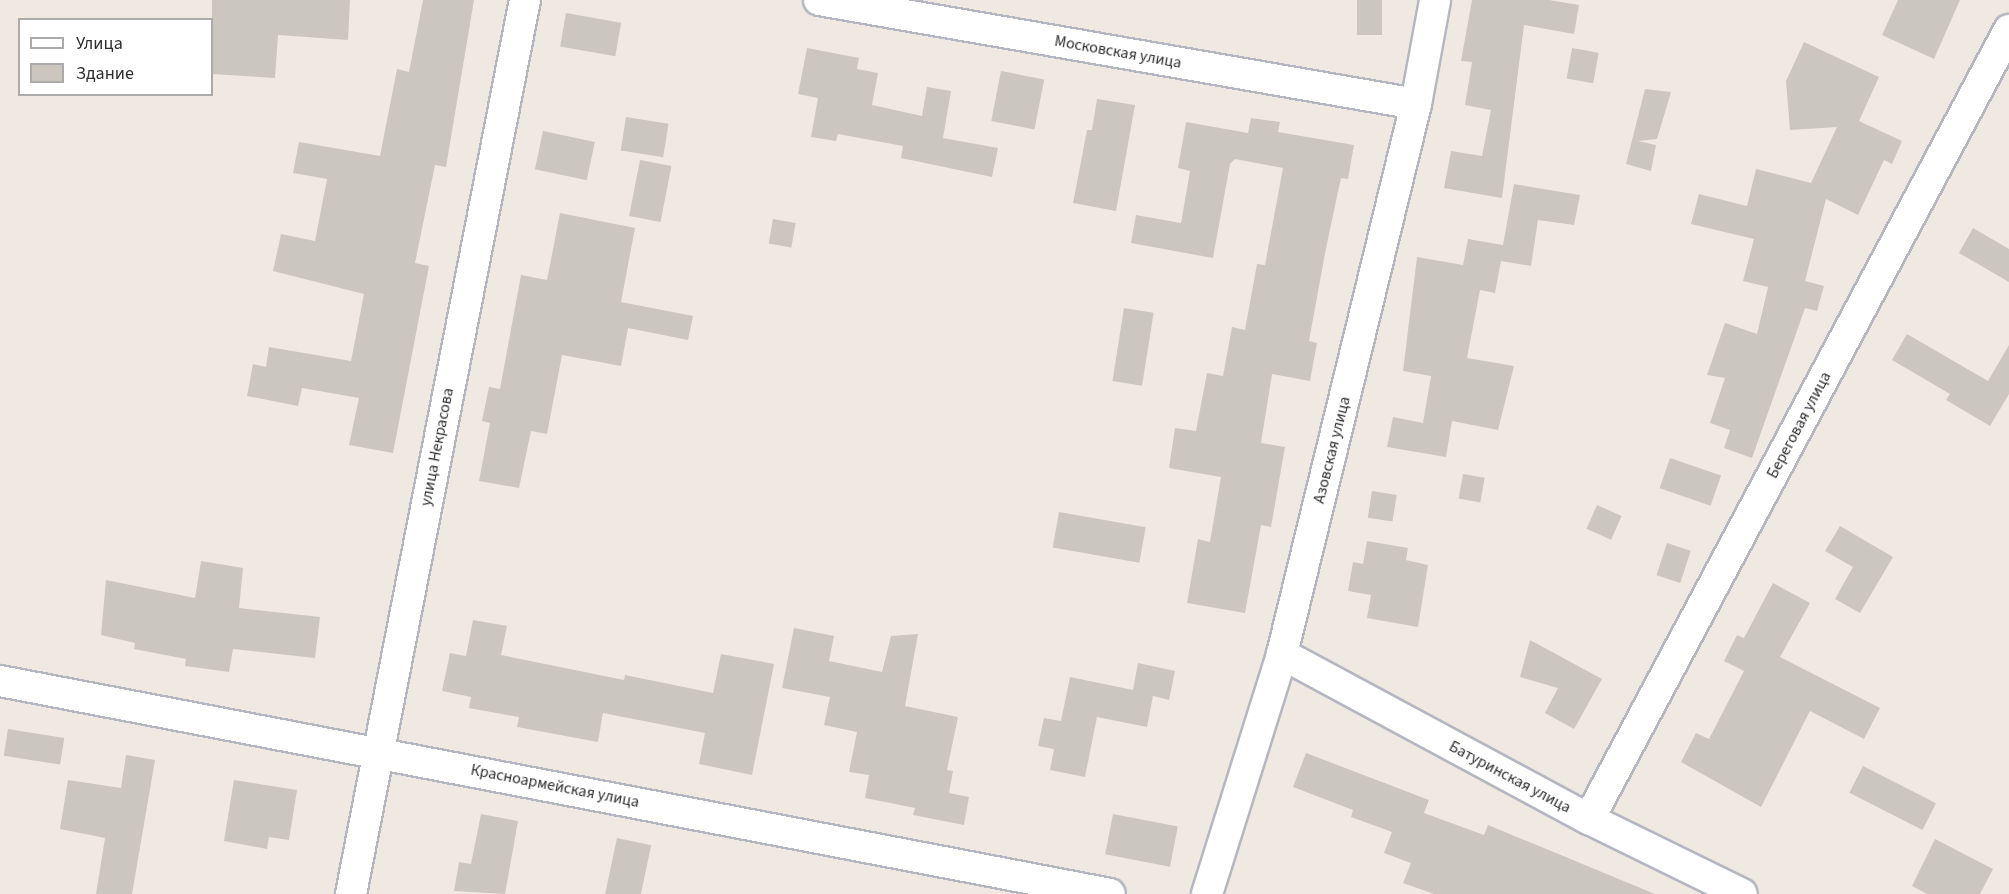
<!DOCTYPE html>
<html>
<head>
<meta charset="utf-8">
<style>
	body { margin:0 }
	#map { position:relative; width:2009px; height:894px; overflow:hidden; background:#efe9e1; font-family:"Source Sans 3",sans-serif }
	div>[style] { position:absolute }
	.building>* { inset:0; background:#cbc7bf; transform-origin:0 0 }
	.roads { filter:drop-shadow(2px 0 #b4b7c1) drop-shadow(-2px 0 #b4b7c1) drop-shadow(0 2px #b4b7c1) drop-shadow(0 -2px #b4b7c1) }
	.street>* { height:30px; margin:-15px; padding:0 15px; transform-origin:15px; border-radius:15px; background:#fff }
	span { translate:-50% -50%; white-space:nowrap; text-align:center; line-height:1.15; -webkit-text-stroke:4.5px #fff; paint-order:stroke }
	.street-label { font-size:16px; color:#2e2e2e }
	.legend { position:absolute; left:18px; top:18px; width:195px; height:78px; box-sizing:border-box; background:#fff; border:2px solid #ababab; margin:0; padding:8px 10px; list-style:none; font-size:18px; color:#2e2e2e }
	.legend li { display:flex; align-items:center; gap:12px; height:30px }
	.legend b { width:30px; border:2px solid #ababab }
</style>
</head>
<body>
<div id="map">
	<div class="building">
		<div style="clip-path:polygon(212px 0,350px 0,348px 40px,278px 35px,275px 78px,212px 74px)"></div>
		<div style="clip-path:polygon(423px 0,474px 0,446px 167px,435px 165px,415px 263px,429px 266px,393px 453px,349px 445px,359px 398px,302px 388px,298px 406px,247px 396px,253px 364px,266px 367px,269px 347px,351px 361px,364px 294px,273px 271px,281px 234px,315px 241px,327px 179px,293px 173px,299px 142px,380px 156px,397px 69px,409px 72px)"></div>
		<div style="left:1357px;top:0;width:25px;height:35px"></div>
		<div style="clip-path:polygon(1472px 0,1549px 0,1579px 5px,1574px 34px,1524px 25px,1502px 198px,1444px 188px,1451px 151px,1482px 156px,1491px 110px,1465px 105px,1472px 62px,1461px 61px)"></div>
		<div style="clip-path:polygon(1898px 0,1960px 0,1934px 59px,1882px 35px)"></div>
		<div style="left:566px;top:13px;width:56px;height:34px;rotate:10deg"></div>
		<div style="clip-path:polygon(1804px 42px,1879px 77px,1859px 121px,1902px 141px,1892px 164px,1884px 160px,1858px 215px,1826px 199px,1805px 281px,1824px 286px,1817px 311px,1805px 308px,1752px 458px,1724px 448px,1730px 430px,1710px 423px,1725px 378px,1707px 375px,1725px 323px,1757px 334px,1768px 287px,1743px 281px,1754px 239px,1691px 224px,1699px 194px,1747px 206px,1756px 169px,1811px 183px,1837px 127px,1790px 130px,1786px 81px)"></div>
		<div style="clip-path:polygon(807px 48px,859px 58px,857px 69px,878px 73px,872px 105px,922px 116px,927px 87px,951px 91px,943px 138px,998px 148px,992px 177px,901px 158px,903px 146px,838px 134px,836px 141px,811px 137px,818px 98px,798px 94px)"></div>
		<div style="left:1572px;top:48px;width:27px;height:31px;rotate:10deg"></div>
		<div style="left:1001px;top:71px;width:44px;height:51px;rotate:11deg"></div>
		<div style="clip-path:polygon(1645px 89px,1671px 92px,1657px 139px,1638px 141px,1656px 145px,1651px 171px,1626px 164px)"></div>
		<div style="clip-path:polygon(1097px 99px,1135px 105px,1116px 211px,1073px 203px,1087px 130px,1092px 130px)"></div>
		<div style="left:626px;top:117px;width:43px;height:34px;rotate:9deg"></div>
		<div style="clip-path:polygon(1251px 118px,1280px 122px,1278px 132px,1354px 145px,1348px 179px,1341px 178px,1326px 248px,1309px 341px,1317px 343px,1310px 381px,1272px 374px,1261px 443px,1285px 447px,1271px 527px,1261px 525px,1245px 613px,1187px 603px,1198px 539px,1210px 542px,1221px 477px,1169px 468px,1175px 428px,1196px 431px,1207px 373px,1223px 376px,1232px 327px,1245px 330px,1257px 264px,1265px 265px,1283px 168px,1235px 159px,1230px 164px,1213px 258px,1131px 243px,1136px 215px,1181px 223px,1190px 171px,1178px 168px,1186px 122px,1248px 133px)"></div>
		<div style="left:543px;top:131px;width:53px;height:39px;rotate:12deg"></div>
		<div style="left:640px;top:160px;width:32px;height:57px;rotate:11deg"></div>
		<div style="clip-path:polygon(1514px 184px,1580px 195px,1574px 225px,1538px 220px,1531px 266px,1501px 261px,1495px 293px,1480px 290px,1467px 358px,1514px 366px,1498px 430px,1452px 421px,1446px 457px,1387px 447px,1393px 417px,1423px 423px,1431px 376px,1403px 371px,1417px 257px,1463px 265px,1468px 239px,1503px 245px)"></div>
		<div style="clip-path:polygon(560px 213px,635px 228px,621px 302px,693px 316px,688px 340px,628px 328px,621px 366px,562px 355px,547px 434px,531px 431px,519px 488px,479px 481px,490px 423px,482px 421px,489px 387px,500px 389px,521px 275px,547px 280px)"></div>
		<div style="left:773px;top:219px;width:23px;height:25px;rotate:10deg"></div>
		<div style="clip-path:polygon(1973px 228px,2009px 249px,2009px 282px,1959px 253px)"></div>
		<div style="left:1124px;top:308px;width:30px;height:74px;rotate:9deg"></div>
		<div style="clip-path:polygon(1907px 334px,1988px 381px,2009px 345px,2009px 394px,1990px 426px,1946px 400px,1950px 394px,1892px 360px)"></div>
		<div style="left:1670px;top:458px;width:54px;height:32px;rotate:19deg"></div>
		<div style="left:1463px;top:474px;width:22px;height:25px;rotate:10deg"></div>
		<div style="left:1372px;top:491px;width:25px;height:27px;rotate:9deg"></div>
		<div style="left:1597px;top:505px;width:27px;height:26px;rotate:24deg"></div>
		<div style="left:1059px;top:512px;width:88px;height:36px;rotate:10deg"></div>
		<div style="clip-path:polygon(1840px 526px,1893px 557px,1860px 613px,1835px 599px,1853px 567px,1825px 551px)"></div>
		<div style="clip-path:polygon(1367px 541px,1408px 548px,1406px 560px,1428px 565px,1418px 627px,1367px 618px,1371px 595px,1348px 591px,1353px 562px,1363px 564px)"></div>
		<div style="left:1667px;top:543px;width:25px;height:34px;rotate:18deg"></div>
		<div style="clip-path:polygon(201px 561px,243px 568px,239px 608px,320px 617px,315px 658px,233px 649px,229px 672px,185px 666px,186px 659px,134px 649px,135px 643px,101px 635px,106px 580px,195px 598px)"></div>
		<div style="clip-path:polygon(1773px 583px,1810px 603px,1780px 657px,1880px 708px,1864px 739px,1810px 711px,1761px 807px,1681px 762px,1696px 733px,1709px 739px,1744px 671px,1724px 661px,1737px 635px,1744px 638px)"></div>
		<div style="clip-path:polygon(473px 620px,507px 626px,501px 655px,624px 680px,625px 675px,713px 693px,721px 654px,774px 664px,752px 775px,699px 764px,705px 733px,603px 713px,598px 742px,517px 727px,519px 717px,469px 708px,471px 697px,442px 691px,450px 653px,466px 656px)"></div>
		<div style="clip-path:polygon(794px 628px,834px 636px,829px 661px,882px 672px,891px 636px,918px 634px,905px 706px,958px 717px,947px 770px,953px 771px,949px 793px,969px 797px,964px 825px,913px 815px,915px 808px,865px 798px,869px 775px,849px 772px,857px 732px,824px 725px,830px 697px,782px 688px)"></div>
		<div style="clip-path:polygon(1530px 640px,1602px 679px,1574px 729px,1545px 713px,1558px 688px,1520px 677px)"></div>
		<div style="clip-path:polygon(1138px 663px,1175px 671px,1169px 700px,1153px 696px,1147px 727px,1097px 717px,1085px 777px,1050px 770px,1054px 749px,1038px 746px,1044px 718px,1061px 721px,1070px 677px,1133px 690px)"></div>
		<div style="left:8px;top:729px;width:57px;height:27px;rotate:9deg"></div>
		<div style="clip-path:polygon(1306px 753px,1429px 800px,1424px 813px,1484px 835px,1488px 825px,1655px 894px,1434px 894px,1403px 883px,1411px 863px,1384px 853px,1392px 832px,1351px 817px,1353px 810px,1293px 787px)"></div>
		<div style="clip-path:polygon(126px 755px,155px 760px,132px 894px,96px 894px,105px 838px,60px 829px,68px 780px,121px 788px)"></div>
		<div style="left:1863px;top:766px;width:82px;height:30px;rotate:27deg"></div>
		<div style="clip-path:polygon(234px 780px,297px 790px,289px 840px,269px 837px,267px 849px,224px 841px)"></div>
		<div style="clip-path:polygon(481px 814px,518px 821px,505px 894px,454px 891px,459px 862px,471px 864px)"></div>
		<div style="left:1113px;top:814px;width:66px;height:41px;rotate:11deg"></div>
		<div style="left:617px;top:838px;width:35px;height:57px;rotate:12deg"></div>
		<div style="clip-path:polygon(1935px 839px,1993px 869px,1980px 894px,1927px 894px,1912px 886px)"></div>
	</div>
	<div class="roads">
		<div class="street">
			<div style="left:819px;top:0;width:606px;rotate:9.88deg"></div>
			<div style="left:1282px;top:654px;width:349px;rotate:28.3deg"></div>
			<div style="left:1589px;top:819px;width:170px;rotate:26.1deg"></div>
			<div style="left:0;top:681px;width:1130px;rotate:10.86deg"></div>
			<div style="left:1589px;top:819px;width:894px;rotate:-61.97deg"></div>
			<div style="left:351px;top:894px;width:911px;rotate:-78.99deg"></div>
			<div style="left:1207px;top:894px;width:251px;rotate:-72.6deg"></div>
			<div style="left:1282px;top:654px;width:566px;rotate:-76.31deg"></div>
			<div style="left:1416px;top:104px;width:106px;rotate:-79.6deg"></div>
		</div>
	</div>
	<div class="street-label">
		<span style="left:1118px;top:52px;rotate:10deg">Московская улица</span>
		<span style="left:1799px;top:425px;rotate:-62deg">Береговая улица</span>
		<span style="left:437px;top:447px;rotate:-79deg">улица Некрасова</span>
		<span style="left:1332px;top:450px;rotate:-76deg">Азовская улица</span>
		<span style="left:1510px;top:777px;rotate:28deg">Батуринская улица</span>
		<span style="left:555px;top:786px;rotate:11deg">Красноармейская улица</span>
	</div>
	<ul class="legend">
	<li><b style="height:8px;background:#fff"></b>Улица</li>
	<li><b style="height:16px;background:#cbc7bf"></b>Здание</li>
	</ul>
</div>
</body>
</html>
